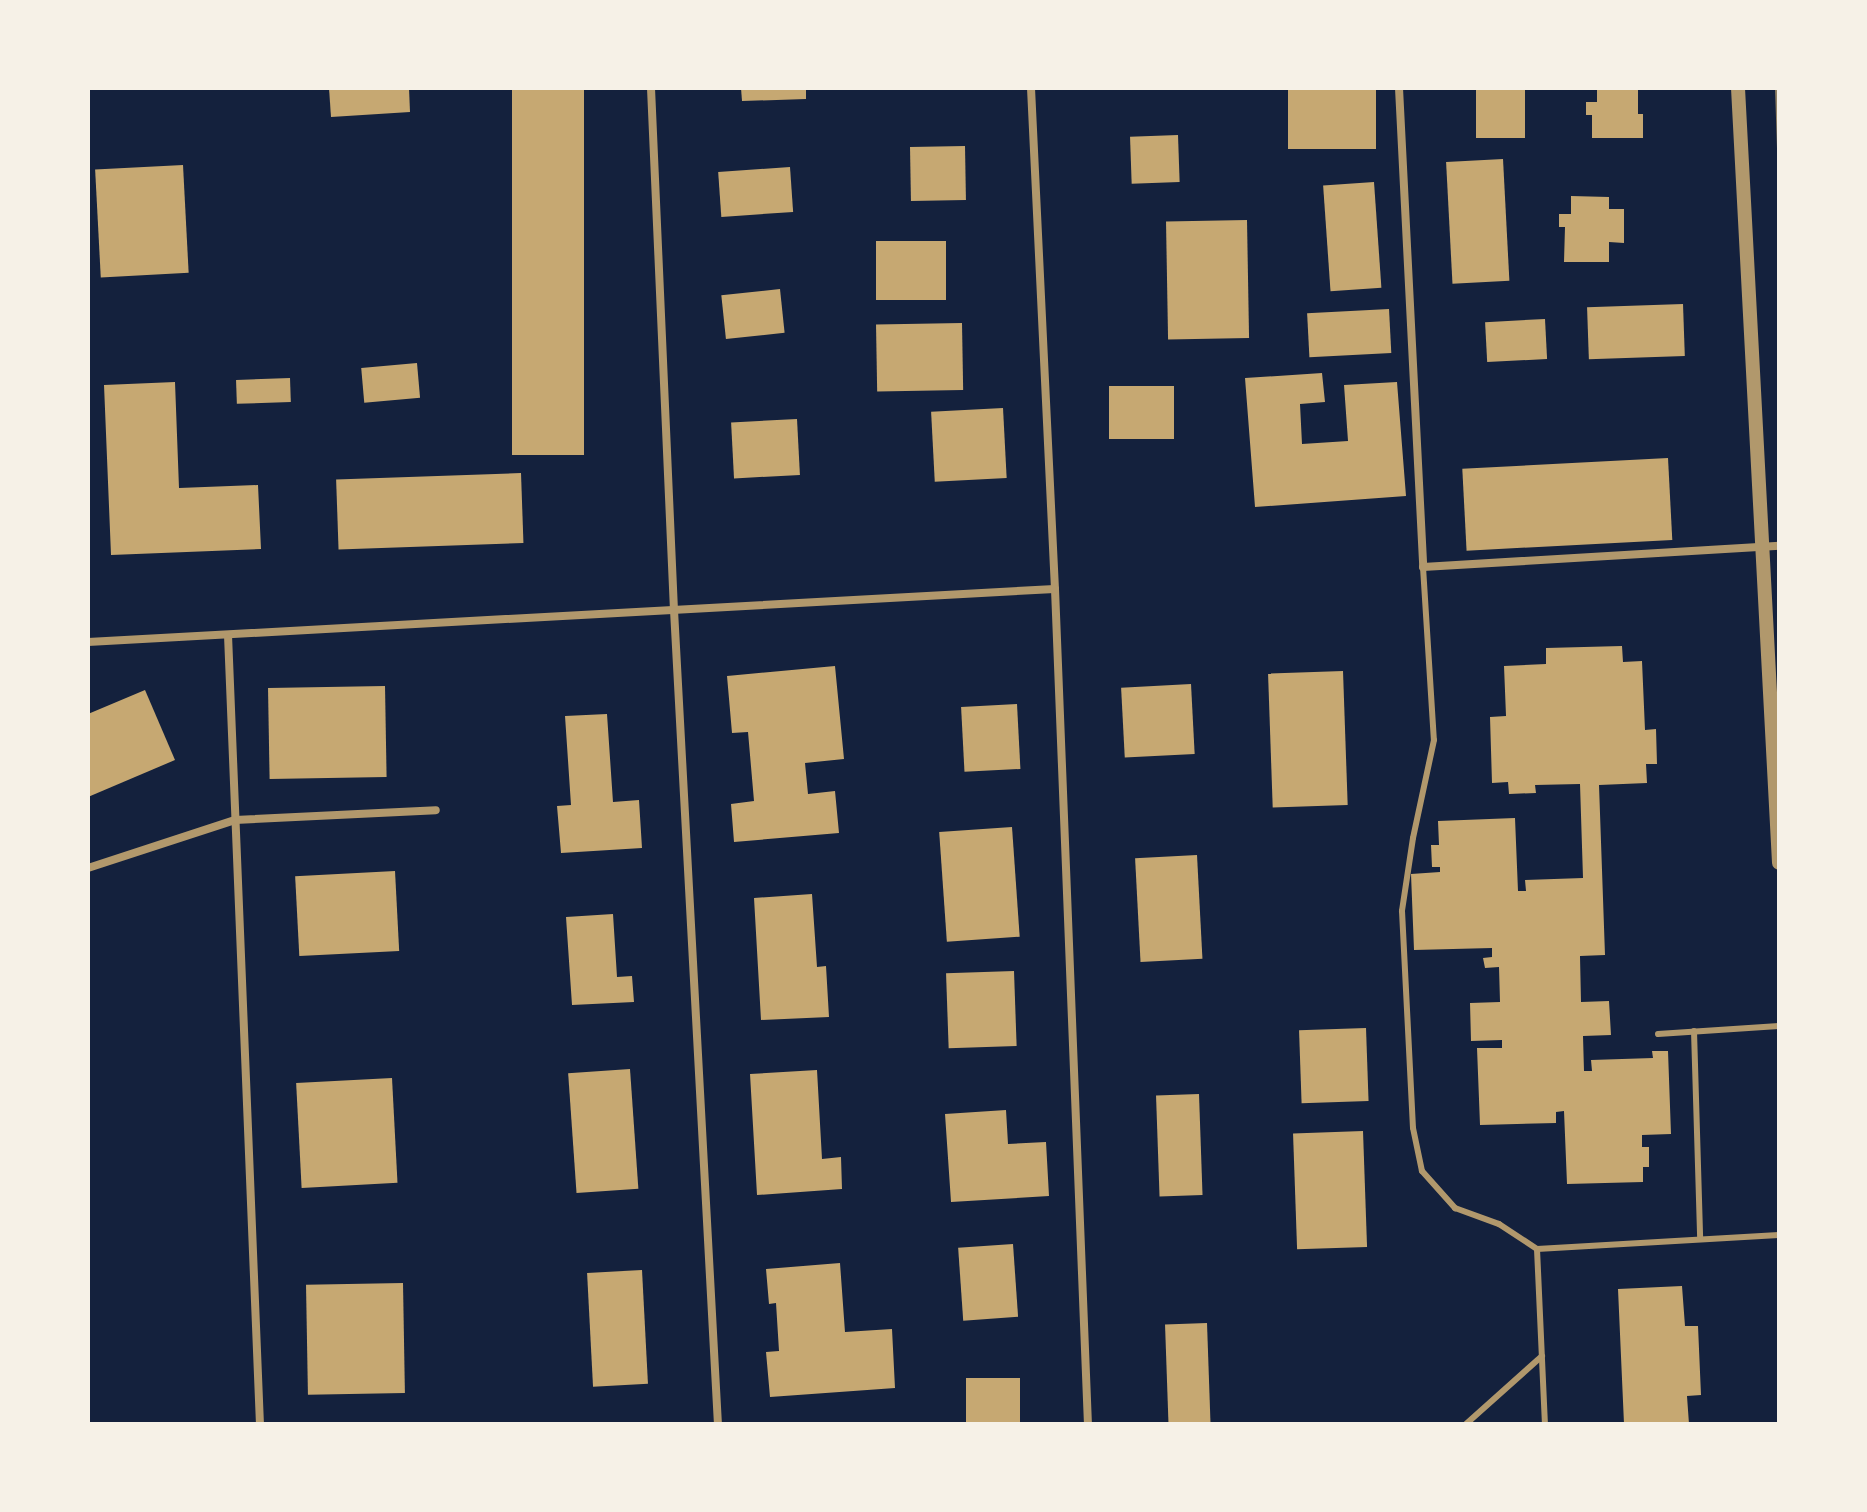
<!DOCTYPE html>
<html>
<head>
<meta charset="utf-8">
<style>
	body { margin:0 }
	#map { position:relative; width:1867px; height:1512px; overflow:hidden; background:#14213d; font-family:"Work Sans",sans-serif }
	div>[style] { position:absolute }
	.building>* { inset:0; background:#c6a872; transform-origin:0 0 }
	.service>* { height:6px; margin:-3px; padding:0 3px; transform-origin:3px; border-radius:3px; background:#b1986c }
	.minor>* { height:8px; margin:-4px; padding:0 4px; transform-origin:4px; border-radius:4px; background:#b1986c }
	.tertiary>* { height:14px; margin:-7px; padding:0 7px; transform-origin:7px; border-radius:7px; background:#b1986c }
	.tram>* { height:2px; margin:-1px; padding:0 1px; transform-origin:1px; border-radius:1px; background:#918062 }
	span { translate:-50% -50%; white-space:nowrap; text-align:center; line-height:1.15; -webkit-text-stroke:6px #f6f1e7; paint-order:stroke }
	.frame { position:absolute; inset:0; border:90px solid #f6f1e7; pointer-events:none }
</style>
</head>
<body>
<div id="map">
	<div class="building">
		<div style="clip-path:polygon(329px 88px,409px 88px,410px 112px,331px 117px)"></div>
		<div style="left:512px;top:88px;width:72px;height:367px"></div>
		<div style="clip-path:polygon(741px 88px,806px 88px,806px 99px,742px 101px)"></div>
		<div style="left:1288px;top:88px;width:88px;height:61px"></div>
		<div style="left:1476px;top:88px;width:49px;height:50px"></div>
		<div style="clip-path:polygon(1597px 88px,1638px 88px,1638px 114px,1643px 114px,1643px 138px,1592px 138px,1592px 115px,1586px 115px,1586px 102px,1597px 102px)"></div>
		<div style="left:1178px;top:135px;width:47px;height:48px;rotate:88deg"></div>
		<div style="left:965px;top:146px;width:54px;height:55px;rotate:89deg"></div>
		<div style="left:1503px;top:159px;width:122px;height:57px;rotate:87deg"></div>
		<div style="left:183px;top:165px;width:108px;height:88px;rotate:87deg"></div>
		<div style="left:790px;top:167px;width:45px;height:72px;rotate:86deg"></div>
		<div style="left:1374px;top:182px;width:106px;height:51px;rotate:86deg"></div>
		<div style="clip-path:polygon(1571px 196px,1609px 197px,1609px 209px,1624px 209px,1624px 243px,1609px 242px,1609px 262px,1564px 262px,1565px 227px,1559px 227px,1559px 214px,1571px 214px)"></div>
		<div style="left:1247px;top:220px;width:118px;height:81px;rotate:89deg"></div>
		<div style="left:876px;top:241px;width:70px;height:59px"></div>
		<div style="left:780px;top:289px;width:44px;height:59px;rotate:84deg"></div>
		<div style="left:1683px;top:304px;width:52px;height:96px;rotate:88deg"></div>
		<div style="left:1389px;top:309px;width:44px;height:82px;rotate:87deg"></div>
		<div style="left:1545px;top:319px;width:40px;height:60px;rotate:87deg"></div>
		<div style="left:962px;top:323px;width:67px;height:86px;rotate:89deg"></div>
		<div style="left:417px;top:363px;width:35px;height:56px;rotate:85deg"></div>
		<div style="clip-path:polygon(1322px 373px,1325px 402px,1300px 404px,1302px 444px,1348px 441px,1344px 385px,1397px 382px,1406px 496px,1255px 507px,1245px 378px)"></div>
		<div style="left:290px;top:378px;width:24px;height:54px;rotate:88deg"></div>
		<div style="clip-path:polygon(175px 382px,179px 488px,258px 485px,261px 549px,111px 555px,104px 385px)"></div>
		<div style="left:1174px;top:386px;width:53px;height:65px;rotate:90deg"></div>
		<div style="left:1003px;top:408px;width:70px;height:72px;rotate:87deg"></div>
		<div style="left:797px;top:419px;width:56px;height:66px;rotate:87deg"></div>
		<div style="left:1668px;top:458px;width:82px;height:206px;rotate:87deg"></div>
		<div style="left:521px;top:473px;width:70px;height:185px;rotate:88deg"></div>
		<div style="clip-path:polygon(1622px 646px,1623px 662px,1642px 661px,1645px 730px,1656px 729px,1657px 764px,1646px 764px,1647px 783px,1599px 785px,1605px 955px,1580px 956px,1581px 1002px,1609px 1001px,1611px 1035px,1583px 1036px,1584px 1071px,1592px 1071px,1591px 1060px,1653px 1058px,1652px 1051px,1668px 1051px,1671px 1134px,1642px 1135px,1642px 1147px,1649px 1147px,1649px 1167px,1643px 1167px,1643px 1182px,1567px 1184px,1564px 1111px,1556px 1112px,1556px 1123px,1480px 1125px,1477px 1048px,1502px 1048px,1502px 1040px,1471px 1041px,1470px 1003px,1500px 1002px,1499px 967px,1485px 968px,1483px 958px,1492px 957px,1492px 948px,1414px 950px,1411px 874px,1440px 872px,1440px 867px,1432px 867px,1431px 845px,1439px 845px,1438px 821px,1515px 818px,1518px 891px,1526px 891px,1525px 880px,1583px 878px,1580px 784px,1535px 785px,1536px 793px,1509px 794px,1508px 782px,1492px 783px,1490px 717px,1506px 716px,1504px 666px,1546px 664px,1546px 648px)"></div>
		<div style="clip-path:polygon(835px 666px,844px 759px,805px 763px,808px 794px,835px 791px,839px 833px,734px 842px,731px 804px,754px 801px,748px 732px,732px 733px,727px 676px)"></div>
		<div style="left:1343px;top:671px;width:134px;height:75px;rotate:88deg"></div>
		<div style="left:1191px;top:684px;width:70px;height:70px;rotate:87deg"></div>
		<div style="left:385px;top:686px;width:91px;height:117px;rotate:89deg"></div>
		<div style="clip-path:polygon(145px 690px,175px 760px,88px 797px,88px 714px)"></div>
		<div style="left:1017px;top:704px;width:65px;height:56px;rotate:87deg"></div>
		<div style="clip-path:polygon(607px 714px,613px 802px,639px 800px,642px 848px,561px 853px,557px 806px,571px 805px,565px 716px)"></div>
		<div style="left:1012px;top:827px;width:110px;height:73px;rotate:86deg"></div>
		<div style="left:1197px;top:855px;width:104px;height:62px;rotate:87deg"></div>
		<div style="left:395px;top:871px;width:80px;height:100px;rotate:87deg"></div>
		<div style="clip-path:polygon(812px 894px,817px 967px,826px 966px,829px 1017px,761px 1020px,754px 898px)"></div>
		<div style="clip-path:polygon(613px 914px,617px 977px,632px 976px,634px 1002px,572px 1005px,566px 917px)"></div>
		<div style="left:1014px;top:971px;width:75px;height:68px;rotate:88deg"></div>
		<div style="left:1366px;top:1028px;width:73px;height:67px;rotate:88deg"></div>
		<div style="left:630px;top:1069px;width:120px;height:62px;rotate:86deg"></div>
		<div style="clip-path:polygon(817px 1070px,822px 1159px,841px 1157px,842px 1189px,757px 1195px,750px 1074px)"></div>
		<div style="left:392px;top:1078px;width:105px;height:96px;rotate:87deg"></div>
		<div style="left:1199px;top:1094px;width:101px;height:43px;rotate:88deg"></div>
		<div style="clip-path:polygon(1006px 1110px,1008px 1144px,1046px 1142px,1049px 1196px,951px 1202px,945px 1114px)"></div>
		<div style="left:1363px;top:1131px;width:116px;height:70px;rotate:88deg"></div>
		<div style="left:1013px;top:1244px;width:73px;height:55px;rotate:86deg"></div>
		<div style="clip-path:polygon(840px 1263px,845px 1332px,892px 1329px,895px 1388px,770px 1397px,766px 1352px,779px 1351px,776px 1303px,769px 1304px,766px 1269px)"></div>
		<div style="left:642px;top:1270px;width:114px;height:55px;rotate:87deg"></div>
		<div style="left:403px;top:1283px;width:110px;height:97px;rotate:89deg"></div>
		<div style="clip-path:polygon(1682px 1286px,1685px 1326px,1698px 1326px,1701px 1395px,1687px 1396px,1689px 1424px,1624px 1424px,1618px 1289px)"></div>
		<div style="left:1207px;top:1323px;width:99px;height:42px;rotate:88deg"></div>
		<div style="left:966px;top:1378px;width:54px;height:46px"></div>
	</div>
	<div class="service">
		<div style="left:1423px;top:567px;width:173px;rotate:86.4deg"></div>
		<div style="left:1434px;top:740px;width:100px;rotate:102.1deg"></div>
		<div style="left:1413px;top:838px;width:74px;rotate:98.6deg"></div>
		<div style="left:1402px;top:911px;width:217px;rotate:87.1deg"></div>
		<div style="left:1413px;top:1128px;width:44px;rotate:78.2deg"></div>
		<div style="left:1422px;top:1171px;width:50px;rotate:48.3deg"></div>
		<div style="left:1455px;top:1208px;width:47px;rotate:20deg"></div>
		<div style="left:1499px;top:1224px;width:45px;rotate:33.3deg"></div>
		<div style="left:1537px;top:1249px;width:242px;rotate:-3.3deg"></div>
		<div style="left:1694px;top:1031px;width:208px;rotate:88.3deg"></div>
		<div style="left:1658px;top:1034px;width:121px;rotate:-3.8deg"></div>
		<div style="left:1537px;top:1249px;width:175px;rotate:87.4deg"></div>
		<div style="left:1466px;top:1424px;width:102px;rotate:-41.8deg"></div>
	</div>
	<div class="minor">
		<div style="left:651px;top:88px;width:523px;rotate:87.48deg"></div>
		<div style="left:674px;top:610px;width:815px;rotate:86.91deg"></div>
		<div style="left:1031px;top:88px;width:502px;rotate:87.26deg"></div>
		<div style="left:1055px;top:589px;width:836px;rotate:87.74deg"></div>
		<div style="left:1399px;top:88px;width:480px;rotate:87.1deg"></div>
		<div style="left:1423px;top:567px;width:357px;rotate:-3.4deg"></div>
		<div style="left:228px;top:635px;width:790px;rotate:87.68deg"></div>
		<div style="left:88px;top:642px;width:968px;rotate:-3.14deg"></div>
		<div style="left:88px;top:868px;width:155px;rotate:-18.1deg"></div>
		<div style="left:235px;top:820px;width:201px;rotate:-2.8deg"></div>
	</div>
	<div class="tertiary">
		<div style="left:1738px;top:88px;width:776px;rotate:86.97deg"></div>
	</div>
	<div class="tram">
		<div style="left:1776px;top:88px;width:89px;rotate:88.1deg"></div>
	</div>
	<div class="frame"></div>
</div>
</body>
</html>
